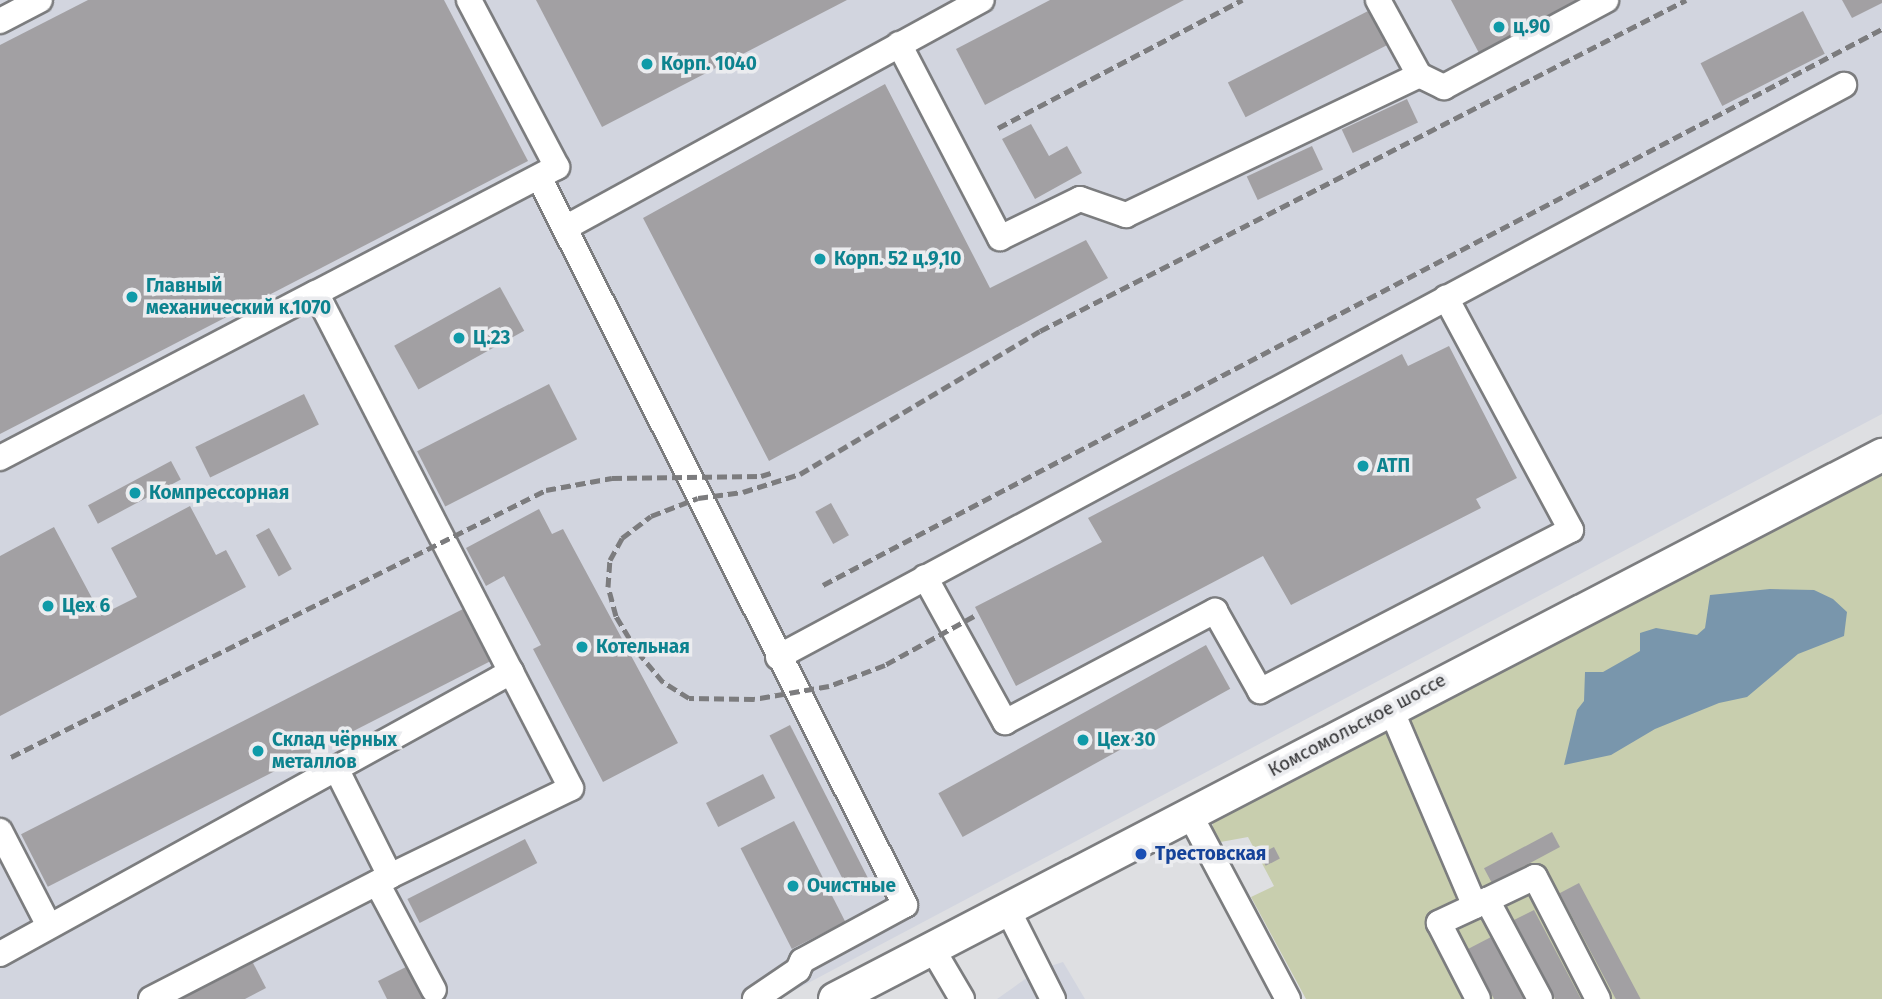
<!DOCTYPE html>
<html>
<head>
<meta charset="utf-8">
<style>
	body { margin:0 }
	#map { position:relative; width:1882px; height:999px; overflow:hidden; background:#dedfe2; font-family:"Fira Sans",sans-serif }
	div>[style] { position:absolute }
	.built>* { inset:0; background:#d2d5df }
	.green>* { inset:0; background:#c8ceae }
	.water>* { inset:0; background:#7996ac }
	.building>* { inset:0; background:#a2a0a3; transform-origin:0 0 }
	.roads { filter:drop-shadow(2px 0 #7c7d7f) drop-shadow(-2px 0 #7c7d7f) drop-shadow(0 2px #7c7d7f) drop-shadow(0 -2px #7c7d7f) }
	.minor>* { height:24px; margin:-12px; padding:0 12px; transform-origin:12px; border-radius:12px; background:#fff }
	.major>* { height:32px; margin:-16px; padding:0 16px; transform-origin:16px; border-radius:16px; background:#fff }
	.rail>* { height:5px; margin-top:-2.5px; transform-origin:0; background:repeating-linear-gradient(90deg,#7c7c7e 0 10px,transparent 0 15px) }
	.dots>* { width:19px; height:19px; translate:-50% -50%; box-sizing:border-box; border:4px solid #ebecef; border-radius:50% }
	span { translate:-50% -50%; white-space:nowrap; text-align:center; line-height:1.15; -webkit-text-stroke:7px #ebecef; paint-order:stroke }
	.culture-label { font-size:19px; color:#0d838f; font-weight:700 }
	.left { translate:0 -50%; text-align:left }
	.street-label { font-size:19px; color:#353537 }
	.transit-label { font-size:19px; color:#164399; font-weight:700 }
</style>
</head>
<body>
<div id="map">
	<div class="built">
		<div style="clip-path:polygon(0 0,1882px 0,1882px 414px,778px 999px,0 999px)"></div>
		<div style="clip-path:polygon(1063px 962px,1085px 999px,997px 999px,1038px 970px)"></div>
	</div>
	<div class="green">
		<div style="clip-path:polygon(1882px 462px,1882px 999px,1306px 999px,1251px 897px,1274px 886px,1248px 837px,1215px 843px,1212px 820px)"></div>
	</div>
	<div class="water">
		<div style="clip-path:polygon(1770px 589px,1814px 590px,1833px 599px,1847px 612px,1844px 636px,1798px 654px,1747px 697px,1719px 703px,1655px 729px,1611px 755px,1564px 765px,1577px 710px,1584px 701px,1585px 672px,1603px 672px,1640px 651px,1640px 633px,1656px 628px,1697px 635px,1705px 628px,1710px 595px)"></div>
	</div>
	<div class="building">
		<div style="clip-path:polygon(88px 0,444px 0,528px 161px,0 434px,0 45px)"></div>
		<div style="clip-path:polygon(536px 0,847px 0,602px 127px)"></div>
		<div style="clip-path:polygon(1050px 0,1184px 0,985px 105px,956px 49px)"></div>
		<div style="clip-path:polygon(1451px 0,1584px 0,1480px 55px)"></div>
		<div style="clip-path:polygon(1842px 0,1882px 0,1882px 3px,1852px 18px)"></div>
		<div style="left:1374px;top:8px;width:39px;height:164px;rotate:63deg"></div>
		<div style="left:1803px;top:11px;width:48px;height:115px;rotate:63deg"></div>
		<div style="clip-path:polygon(885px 84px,990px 288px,1086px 240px,1108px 278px,769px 461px,643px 218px)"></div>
		<div style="left:1407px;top:99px;width:26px;height:72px;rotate:65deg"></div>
		<div style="clip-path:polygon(1031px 124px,1049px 156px,1067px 146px,1082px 173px,1035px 199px,1002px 139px)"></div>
		<div style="left:1312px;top:146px;width:26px;height:72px;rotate:65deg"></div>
		<div style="left:500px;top:287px;width:50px;height:121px;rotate:61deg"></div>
		<div style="clip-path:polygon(1449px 346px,1517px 478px,1476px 499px,1481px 508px,1291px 605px,1263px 556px,1016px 686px,975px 607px,1102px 542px,1088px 518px,1402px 354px,1408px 366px)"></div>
		<div style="left:549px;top:384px;width:62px;height:148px;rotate:63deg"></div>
		<div style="left:304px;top:394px;width:34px;height:121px;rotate:64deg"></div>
		<div style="left:171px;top:461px;width:21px;height:94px;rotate:62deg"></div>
		<div style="left:831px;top:503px;width:37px;height:18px;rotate:61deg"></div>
		<div style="clip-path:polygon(190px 506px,216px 555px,226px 550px,246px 587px,0 716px,0 556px,54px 527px,101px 615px,137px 597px,111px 548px)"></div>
		<div style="clip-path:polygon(539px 509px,552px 534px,563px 529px,678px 743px,603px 782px,533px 649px,541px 645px,504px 576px,486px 586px,466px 548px)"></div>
		<div style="left:269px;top:528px;width:47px;height:15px;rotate:61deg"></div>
		<div style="left:463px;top:609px;width:59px;height:496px;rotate:63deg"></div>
		<div style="left:1206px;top:645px;width:50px;height:306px;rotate:61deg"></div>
		<div style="left:790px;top:725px;width:180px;height:23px;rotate:63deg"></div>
		<div style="left:763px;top:774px;width:27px;height:64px;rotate:63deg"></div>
		<div style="left:794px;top:821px;width:113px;height:60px;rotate:63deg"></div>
		<div style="left:1552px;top:832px;width:17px;height:77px;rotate:62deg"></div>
		<div style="left:525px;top:839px;width:27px;height:132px;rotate:63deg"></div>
		<div style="left:1274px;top:847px;width:13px;height:16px;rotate:63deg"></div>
		<div style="left:1579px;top:883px;width:131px;height:22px;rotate:62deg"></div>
		<div style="clip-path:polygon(1534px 910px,1581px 999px,1555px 999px,1514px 920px)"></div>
		<div style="clip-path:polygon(1493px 936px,1527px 999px,1494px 999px,1468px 949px)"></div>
		<div style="clip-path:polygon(252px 961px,266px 988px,245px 999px,180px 999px)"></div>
		<div style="clip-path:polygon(408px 966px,425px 999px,387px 999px,378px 981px)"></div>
	</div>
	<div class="roads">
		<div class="minor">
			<div style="left:1378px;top:0;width:85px;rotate:61.3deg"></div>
			<div style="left:0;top:21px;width:45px;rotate:-27.7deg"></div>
			<div style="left:899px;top:44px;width:219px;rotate:62.5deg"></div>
			<div style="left:1000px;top:238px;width:89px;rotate:-26deg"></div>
			<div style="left:1080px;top:199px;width:49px;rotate:19.2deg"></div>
			<div style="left:1126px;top:215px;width:325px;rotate:-25.5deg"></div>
			<div style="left:1419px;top:75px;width:28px;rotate:26deg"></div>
			<div style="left:1444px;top:87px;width:184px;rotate:-28.2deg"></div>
			<div style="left:539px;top:177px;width:815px;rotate:63.31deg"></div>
			<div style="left:905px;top:905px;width:117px;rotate:151.5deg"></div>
			<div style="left:802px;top:961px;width:10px;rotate:114deg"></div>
			<div style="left:798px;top:970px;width:52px;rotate:146deg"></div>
			<div style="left:565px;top:228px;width:475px;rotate:-28.7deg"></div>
			<div style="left:0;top:458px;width:356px;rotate:-27.6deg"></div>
			<div style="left:925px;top:577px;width:166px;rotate:61.1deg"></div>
			<div style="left:1005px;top:722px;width:238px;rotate:-27.9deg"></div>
			<div style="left:1215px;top:611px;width:92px;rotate:60.6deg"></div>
			<div style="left:1260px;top:691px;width:350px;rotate:-27.4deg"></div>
			<div style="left:1571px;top:530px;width:264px;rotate:-118.3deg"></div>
			<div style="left:778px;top:657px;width:1210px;rotate:-28.22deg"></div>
			<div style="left:1390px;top:707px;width:216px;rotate:66.9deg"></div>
			<div style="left:1475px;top:906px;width:13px;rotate:-27deg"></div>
			<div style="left:1487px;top:900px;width:112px;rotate:61.8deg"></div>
			<div style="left:1189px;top:813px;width:211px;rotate:62deg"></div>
			<div style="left:0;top:831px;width:107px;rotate:62.7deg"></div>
			<div style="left:390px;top:876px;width:201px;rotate:-25.9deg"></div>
			<div style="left:571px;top:788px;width:131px;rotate:-117.3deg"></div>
			<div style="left:377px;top:883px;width:121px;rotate:62deg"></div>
			<div style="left:1487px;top:900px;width:53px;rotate:-25.6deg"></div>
			<div style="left:1535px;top:877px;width:137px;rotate:62.7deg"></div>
			<div style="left:1475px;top:906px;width:40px;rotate:155deg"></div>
			<div style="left:1439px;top:923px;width:85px;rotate:62.8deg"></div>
			<div style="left:1007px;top:908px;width:102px;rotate:63.2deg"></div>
			<div style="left:932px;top:948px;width:59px;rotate:59.5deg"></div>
			<div style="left:0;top:954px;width:584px;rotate:-28.89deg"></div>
			<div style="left:511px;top:672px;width:426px;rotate:-117.2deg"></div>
			<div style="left:316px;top:293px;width:272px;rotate:-27.6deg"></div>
			<div style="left:557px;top:167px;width:189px;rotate:-117.8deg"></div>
			<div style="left:151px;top:999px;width:269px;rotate:-27.2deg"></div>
			<div style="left:390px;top:876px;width:121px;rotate:-116.6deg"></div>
		</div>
		<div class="major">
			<div style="left:835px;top:999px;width:1180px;rotate:-27.46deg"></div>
		</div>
	</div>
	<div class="rail">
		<div style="left:998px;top:128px;width:276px;rotate:-27.7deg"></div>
		<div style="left:823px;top:585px;width:1196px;rotate:-27.7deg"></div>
		<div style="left:974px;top:616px;width:102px;rotate:151.2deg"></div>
		<div style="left:885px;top:665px;width:60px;rotate:159.4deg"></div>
		<div style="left:829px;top:686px;width:76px;rotate:170.2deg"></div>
		<div style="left:754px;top:699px;width:65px;rotate:-179.1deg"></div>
		<div style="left:689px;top:698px;width:31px;rotate:-148deg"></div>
		<div style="left:663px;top:682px;width:40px;rotate:-130deg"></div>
		<div style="left:637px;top:651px;width:41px;rotate:-121deg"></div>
		<div style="left:616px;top:616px;width:30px;rotate:-105deg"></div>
		<div style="left:608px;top:587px;width:27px;rotate:-86deg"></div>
		<div style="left:610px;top:560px;width:25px;rotate:-61deg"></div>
		<div style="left:622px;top:538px;width:36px;rotate:-37deg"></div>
		<div style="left:651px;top:516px;width:50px;rotate:-21deg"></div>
		<div style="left:698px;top:498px;width:45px;rotate:-7.6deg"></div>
		<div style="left:743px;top:492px;width:60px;rotate:-17.5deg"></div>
		<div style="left:800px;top:474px;width:279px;rotate:-30.8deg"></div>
		<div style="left:1040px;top:331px;width:726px;rotate:-27.13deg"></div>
		<div style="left:11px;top:757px;width:598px;rotate:-26.52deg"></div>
		<div style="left:546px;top:490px;width:67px;rotate:-10.3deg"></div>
		<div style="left:612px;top:478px;width:149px;rotate:-0.8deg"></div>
		<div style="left:761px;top:476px;width:14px;rotate:-17deg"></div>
	</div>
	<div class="dots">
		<div style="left:1499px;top:27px;background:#0f9aa8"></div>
		<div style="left:647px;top:64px;background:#0f9aa8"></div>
		<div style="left:820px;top:259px;background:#0f9aa8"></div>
		<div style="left:132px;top:297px;background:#0f9aa8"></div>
		<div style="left:459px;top:338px;background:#0f9aa8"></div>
		<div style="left:1363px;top:466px;background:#0f9aa8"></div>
		<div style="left:135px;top:493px;background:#0f9aa8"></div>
		<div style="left:48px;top:606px;background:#0f9aa8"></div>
		<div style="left:582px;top:647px;background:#0f9aa8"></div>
		<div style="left:1083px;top:740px;background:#0f9aa8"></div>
		<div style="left:258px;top:751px;background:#0f9aa8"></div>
		<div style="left:1141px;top:854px;background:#1a4fb4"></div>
		<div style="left:793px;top:886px;background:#0f9aa8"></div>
	</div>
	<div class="culture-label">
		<span class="left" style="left:1513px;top:27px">ц.90</span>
		<span class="left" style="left:661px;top:64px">Корп. 1040</span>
		<span class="left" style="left:834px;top:259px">Корп. 52 ц.9,10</span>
		<span class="left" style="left:146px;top:297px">Главный<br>механический к.1070</span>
		<span class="left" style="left:473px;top:338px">Ц.23</span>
		<span class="left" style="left:1377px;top:466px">АТП</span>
		<span class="left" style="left:149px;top:493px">Компрессорная</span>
		<span class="left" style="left:62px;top:606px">Цех 6</span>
		<span class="left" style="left:596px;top:647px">Котельная</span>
		<span class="left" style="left:272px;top:751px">Склад чёрных<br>металлов</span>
		<span class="left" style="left:1097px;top:740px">Цех 30</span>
		<span class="left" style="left:807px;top:886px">Очистные</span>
	</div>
	<div class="street-label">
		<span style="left:1357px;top:725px;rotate:-28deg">Комсомольское шоссе</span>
	</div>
	<div class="transit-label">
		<span class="left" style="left:1155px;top:854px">Трестовская</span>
	</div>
</div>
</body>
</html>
